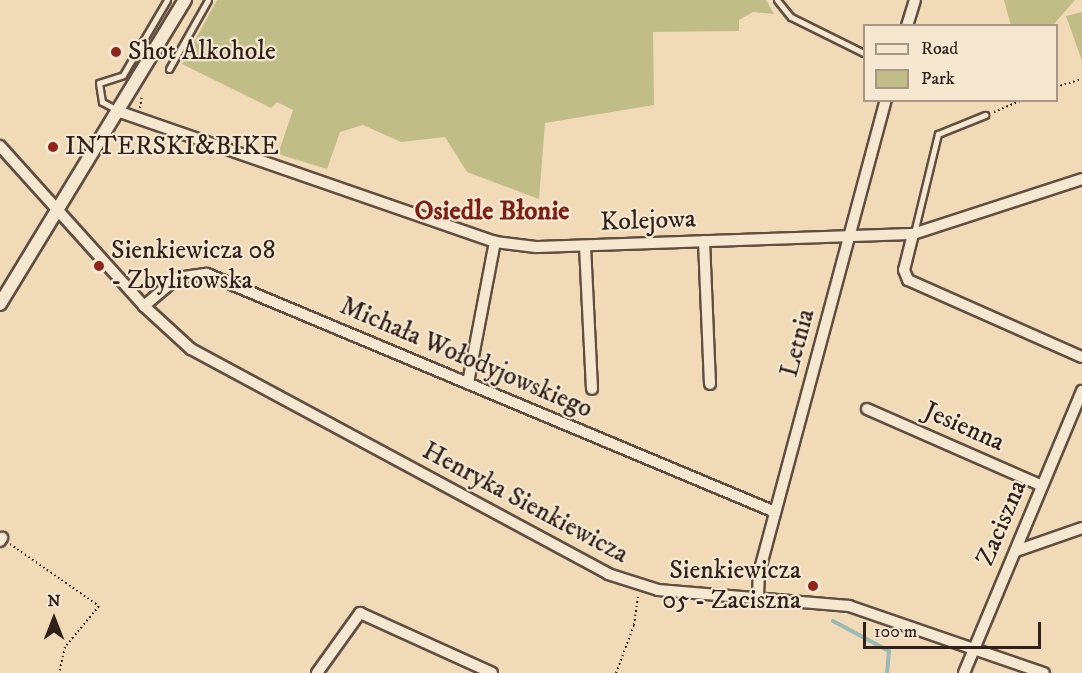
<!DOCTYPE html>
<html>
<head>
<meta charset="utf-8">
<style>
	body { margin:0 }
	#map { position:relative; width:1082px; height:673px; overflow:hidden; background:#f0dab7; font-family:"IM FELL DW Pica",serif }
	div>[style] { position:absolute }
	.green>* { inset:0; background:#c1bd89 }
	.stream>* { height:4px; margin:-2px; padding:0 2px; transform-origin:2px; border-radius:2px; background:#9bb9b5 }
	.path>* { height:2px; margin-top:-1px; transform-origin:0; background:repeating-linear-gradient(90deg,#312019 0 1.5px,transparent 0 4.5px) }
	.roads { filter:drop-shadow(2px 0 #614e40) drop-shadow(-2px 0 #614e40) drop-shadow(0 2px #614e40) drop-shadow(0 -2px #614e40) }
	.service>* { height:5px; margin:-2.5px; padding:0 2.5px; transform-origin:2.5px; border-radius:2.5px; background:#f5e7d0 }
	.minor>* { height:10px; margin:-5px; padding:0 5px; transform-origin:5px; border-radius:5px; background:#f5e7d0 }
	.tertiary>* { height:12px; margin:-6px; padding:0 6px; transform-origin:6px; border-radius:6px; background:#f5e7d0 }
	.dots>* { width:16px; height:16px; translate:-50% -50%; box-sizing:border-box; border:3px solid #f5e7d0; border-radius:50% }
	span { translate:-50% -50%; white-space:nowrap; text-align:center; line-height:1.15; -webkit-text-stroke:4.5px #f5e7d0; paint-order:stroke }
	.poi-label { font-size:26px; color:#312019 }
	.left { translate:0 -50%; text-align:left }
	.right { translate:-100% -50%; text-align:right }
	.street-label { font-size:26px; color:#312019 }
	.neighbourhood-label { font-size:27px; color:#7a1f14; font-weight:700 }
	.legend { position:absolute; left:863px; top:24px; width:195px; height:78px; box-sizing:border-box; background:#f5e7d0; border:2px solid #a79787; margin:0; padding:8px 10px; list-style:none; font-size:18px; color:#312019 }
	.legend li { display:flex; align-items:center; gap:12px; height:30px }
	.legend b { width:30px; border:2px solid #a79787 }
	.north { position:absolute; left:24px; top:589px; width:60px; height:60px; -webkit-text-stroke:4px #f5e7d0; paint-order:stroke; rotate:0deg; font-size:16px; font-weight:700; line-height:24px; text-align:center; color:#312019 }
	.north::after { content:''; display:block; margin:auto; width:21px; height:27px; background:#312019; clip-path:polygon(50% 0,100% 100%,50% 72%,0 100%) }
	.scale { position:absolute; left:863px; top:622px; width:178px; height:27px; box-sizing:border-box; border:3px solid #312019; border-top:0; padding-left:8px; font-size:18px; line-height:21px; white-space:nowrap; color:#312019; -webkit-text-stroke:4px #f5e7d0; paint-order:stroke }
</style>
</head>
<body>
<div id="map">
	<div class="green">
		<div style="clip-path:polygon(217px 0,766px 0,774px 14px,753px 12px,739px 20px,739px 31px,653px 32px,654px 105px,545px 123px,539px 199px,467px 172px,445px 137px,401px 142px,363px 125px,340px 132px,327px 169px,278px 154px,293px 110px,277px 102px,271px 108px,182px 64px)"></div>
		<div style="clip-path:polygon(1004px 0,1075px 0,1053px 25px,1011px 26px)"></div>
		<div style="clip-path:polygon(1082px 12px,1082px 61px,1066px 16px)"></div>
	</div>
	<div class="stream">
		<div style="left:833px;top:621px;width:64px;rotate:28.2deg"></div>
		<div style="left:889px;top:651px;width:22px;rotate:95deg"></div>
	</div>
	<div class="path">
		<div style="left:1056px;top:87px;width:27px;rotate:-17deg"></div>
		<div style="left:140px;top:108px;width:12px;rotate:-81deg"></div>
		<div style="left:994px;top:112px;width:30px;rotate:-23deg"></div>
		<div style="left:10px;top:544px;width:108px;rotate:34.9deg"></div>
		<div style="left:99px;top:606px;width:53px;rotate:129.7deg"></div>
		<div style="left:65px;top:647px;width:27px;rotate:103deg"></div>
		<div style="left:616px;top:673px;width:51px;rotate:-69.4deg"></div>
		<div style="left:634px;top:625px;width:30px;rotate:-82deg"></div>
	</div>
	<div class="roads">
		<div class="service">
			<div style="left:777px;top:0;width:22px;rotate:51deg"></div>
			<div style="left:791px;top:17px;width:81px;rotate:26.3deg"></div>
			<div style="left:169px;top:69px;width:79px;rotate:-60.5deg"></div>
			<div style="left:119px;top:111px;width:19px;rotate:-152deg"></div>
			<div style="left:102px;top:102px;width:19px;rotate:-99deg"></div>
			<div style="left:99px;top:83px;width:25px;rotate:-18deg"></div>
			<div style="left:123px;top:75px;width:87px;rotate:-59.6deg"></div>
			<div style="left:914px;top:233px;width:102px;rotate:-76.4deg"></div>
			<div style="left:938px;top:134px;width:51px;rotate:-22deg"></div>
		</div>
		<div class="minor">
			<div style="left:907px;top:26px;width:27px;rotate:-73deg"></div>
			<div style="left:120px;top:112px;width:397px;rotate:19.1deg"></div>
			<div style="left:495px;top:242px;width:41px;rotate:7deg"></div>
			<div style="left:536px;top:247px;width:377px;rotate:-2deg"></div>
			<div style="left:913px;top:234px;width:178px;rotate:-18deg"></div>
			<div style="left:0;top:146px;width:215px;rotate:48deg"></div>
			<div style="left:144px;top:306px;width:64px;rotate:42.5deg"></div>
			<div style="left:191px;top:349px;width:474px;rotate:28.3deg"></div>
			<div style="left:608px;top:574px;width:52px;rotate:17.7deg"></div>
			<div style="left:658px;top:590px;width:192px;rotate:4.8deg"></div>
			<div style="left:849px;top:606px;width:206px;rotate:19deg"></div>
			<div style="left:913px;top:234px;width:37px;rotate:104deg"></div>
			<div style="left:904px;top:270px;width:11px;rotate:68deg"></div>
			<div style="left:908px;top:280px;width:190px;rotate:23.9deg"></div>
			<div style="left:704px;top:241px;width:143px;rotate:87.6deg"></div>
			<div style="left:585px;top:246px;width:143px;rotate:87.2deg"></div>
			<div style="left:144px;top:306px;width:43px;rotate:-40.3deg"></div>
			<div style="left:177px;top:278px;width:30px;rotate:-8deg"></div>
			<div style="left:207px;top:274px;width:616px;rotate:22.73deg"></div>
			<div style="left:468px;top:383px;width:144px;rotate:-79.2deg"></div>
			<div style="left:867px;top:409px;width:191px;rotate:23.7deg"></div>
			<div style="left:0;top:541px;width:4px;rotate:-56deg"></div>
			<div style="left:1016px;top:551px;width:70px;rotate:-19.2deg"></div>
			<div style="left:758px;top:597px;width:24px;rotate:-88deg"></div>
			<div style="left:759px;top:573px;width:490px;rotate:-75deg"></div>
			<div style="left:317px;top:673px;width:74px;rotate:-54.4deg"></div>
			<div style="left:360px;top:613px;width:145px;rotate:24.4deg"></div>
			<div style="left:964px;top:673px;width:306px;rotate:-67.3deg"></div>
		</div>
		<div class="tertiary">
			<div style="left:0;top:304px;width:356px;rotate:-58.7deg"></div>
		</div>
	</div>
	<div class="dots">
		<div style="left:116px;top:52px;background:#8f2418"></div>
		<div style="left:53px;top:147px;background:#8f2418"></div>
		<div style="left:99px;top:266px;background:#8f2418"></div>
		<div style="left:813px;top:586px;background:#8f2418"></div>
	</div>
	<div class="poi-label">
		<span class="left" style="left:128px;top:52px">Shot Alkohole</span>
		<span class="left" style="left:65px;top:147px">INTERSKI&amp;BIKE</span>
		<span class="left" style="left:111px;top:266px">Sienkiewicza 08<br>- Zbylitowska</span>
		<span class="right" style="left:801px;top:586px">Sienkiewicza<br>05 - Zaciszna</span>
	</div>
	<div class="street-label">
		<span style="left:648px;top:221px;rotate:-2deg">Kolejowa</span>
		<span style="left:798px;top:343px;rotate:-75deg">Letnia</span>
		<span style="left:466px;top:358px;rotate:23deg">Michała Wołodyjowskiego</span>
		<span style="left:964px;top:427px;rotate:24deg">Jesienna</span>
		<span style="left:525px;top:503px;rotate:28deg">Henryka Sienkiewicza</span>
		<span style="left:1002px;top:523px;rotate:-67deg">Zaciszna</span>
	</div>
	<div class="neighbourhood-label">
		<span style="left:492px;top:212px">Osiedle Błonie</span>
	</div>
	<ul class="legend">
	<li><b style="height:8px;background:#f5e7d0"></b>Road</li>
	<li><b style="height:16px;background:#c1bd89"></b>Park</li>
	</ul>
	<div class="north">N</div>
	<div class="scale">100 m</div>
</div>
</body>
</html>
